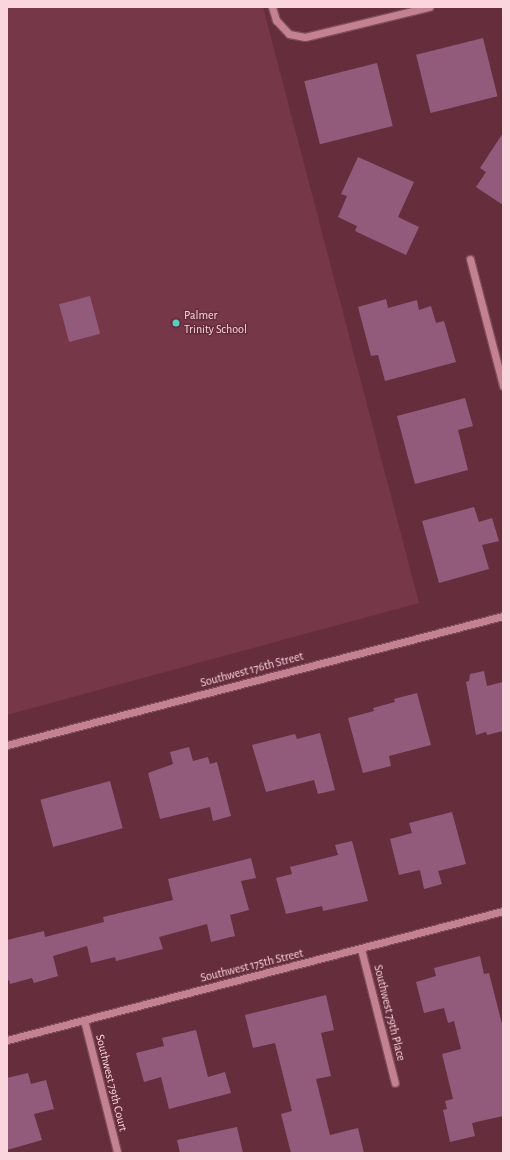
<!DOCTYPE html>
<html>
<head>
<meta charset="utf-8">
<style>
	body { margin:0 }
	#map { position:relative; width:510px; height:1160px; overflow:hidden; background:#662d3d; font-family:"Alegreya Sans",sans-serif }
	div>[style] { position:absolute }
	.built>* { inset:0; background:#763748 }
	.building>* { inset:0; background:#935b7b; transform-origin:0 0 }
	.roads { filter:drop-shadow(1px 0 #7e4c5b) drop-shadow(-1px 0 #7e4c5b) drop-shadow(0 1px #7e4c5b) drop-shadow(0 -1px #7e4c5b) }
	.minor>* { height:7px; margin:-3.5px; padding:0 3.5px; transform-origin:3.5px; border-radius:3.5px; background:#c48291 }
	.dots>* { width:11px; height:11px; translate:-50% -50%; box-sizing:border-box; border:2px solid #662d3d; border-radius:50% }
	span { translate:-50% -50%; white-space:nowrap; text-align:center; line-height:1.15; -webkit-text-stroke:3px #662d3d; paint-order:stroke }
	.poi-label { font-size:12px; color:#fad5dd }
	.left { translate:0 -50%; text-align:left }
	.street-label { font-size:12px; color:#fad5dd }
	.frame { position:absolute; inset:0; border:8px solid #fad5dd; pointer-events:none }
</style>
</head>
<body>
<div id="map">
	<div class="built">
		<div style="clip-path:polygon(7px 7px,263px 7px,419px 603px,7px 715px)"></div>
	</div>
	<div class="building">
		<div style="left:483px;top:38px;width:60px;height:69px;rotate:76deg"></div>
		<div style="left:377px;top:63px;width:65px;height:75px;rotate:76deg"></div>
		<div style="clip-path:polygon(503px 133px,503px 205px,476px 187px,486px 172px,480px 168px)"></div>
		<div style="clip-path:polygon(358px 157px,414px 182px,398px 217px,419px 227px,406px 255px,355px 231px,357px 226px,338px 217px,347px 196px,341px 194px)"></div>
		<div style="left:90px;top:296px;width:39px;height:32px;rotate:75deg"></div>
		<div style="clip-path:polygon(386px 299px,388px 308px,417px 300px,419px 310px,431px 306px,436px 323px,444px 321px,456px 362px,385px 381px,378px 355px,371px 356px,358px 307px)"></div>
		<div style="clip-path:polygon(465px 398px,473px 426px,458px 430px,468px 470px,415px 484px,397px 416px)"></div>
		<div style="clip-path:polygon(474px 507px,479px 522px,492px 518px,499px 541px,482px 545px,489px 569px,439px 583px,422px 521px)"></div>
		<div style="clip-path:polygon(484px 671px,487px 686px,503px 682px,503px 731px,487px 735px,486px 732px,476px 735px,466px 682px,469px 681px,470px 674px)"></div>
		<div style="clip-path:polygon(417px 693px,431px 745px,389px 756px,391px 766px,363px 773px,348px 718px,374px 711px,373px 708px,395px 702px,394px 699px)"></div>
		<div style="clip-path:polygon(320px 733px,335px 790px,318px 794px,314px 780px,266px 792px,252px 745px,295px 734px,297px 739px)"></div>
		<div style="clip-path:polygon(189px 747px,193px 761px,208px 757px,210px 764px,217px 762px,231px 816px,213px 821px,210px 807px,160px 819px,148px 773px,173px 764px,170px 752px)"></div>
		<div style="left:110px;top:781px;width:49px;height:72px;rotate:75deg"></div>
		<div style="clip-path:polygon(452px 812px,466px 864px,438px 871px,442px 884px,424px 889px,420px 870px,399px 875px,390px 839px,412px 833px,409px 823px)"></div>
		<div style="clip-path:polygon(352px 841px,368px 901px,323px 911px,322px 906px,286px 914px,276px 878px,292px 874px,290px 867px,338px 855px,335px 845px)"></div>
		<div style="clip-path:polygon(251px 858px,256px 878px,241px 881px,249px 910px,230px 915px,235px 936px,211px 942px,207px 924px,159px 937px,163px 949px,116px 961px,115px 957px,91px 963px,87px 946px,53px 956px,58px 976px,34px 983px,32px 978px,10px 984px,9px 980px,7px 981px,7px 940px,44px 931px,45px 937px,104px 922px,103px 917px,173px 900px,168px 879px)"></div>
		<div style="clip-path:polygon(480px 956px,484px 974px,489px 973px,503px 1028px,503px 1116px,472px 1123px,475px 1136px,450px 1142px,443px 1110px,447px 1109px,445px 1101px,453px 1099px,442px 1054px,461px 1049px,454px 1021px,448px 1023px,444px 1008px,424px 1013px,416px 982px,436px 976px,434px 968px)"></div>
		<div style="clip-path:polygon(326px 995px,334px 1030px,321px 1033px,331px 1076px,316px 1079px,330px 1135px,358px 1128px,364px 1153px,291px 1153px,281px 1114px,292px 1111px,275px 1043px,253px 1048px,245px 1015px)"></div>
		<div style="clip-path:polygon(196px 1030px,208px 1077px,225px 1072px,231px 1093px,169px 1109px,161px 1077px,144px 1082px,136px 1053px,164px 1046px,162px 1038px)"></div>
		<div style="clip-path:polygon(28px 1073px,31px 1084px,46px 1080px,54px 1109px,34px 1114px,42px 1140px,7px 1150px,7px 1078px)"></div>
		<div style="clip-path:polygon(237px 1127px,243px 1153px,180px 1153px,177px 1140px)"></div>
	</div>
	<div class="roads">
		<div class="minor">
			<div style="left:272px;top:7px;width:14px;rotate:73deg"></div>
			<div style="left:276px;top:20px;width:19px;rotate:47deg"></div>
			<div style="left:289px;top:34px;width:16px;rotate:11deg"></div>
			<div style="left:305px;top:37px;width:128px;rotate:-13.6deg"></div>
			<div style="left:470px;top:259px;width:131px;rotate:75.4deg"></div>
			<div style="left:7px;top:745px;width:513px;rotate:-14.58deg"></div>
			<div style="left:361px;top:949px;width:138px;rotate:75.8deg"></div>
			<div style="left:84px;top:1020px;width:135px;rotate:75.9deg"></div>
			<div style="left:7px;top:1040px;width:513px;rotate:-14.58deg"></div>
		</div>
	</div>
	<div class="dots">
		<div style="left:176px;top:323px;background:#58cec0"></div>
	</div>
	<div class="poi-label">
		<span class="left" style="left:184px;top:323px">Palmer<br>Trinity School</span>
	</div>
	<div class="street-label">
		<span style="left:252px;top:670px;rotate:-15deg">Southwest 176th Street</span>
		<span style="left:252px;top:966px;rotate:-14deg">Southwest 175th Street</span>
		<span style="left:389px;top:1013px;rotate:76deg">Southwest 79th Place</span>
		<span style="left:111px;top:1083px;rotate:76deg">Southwest 79th Court</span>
	</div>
	<div class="frame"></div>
</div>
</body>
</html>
